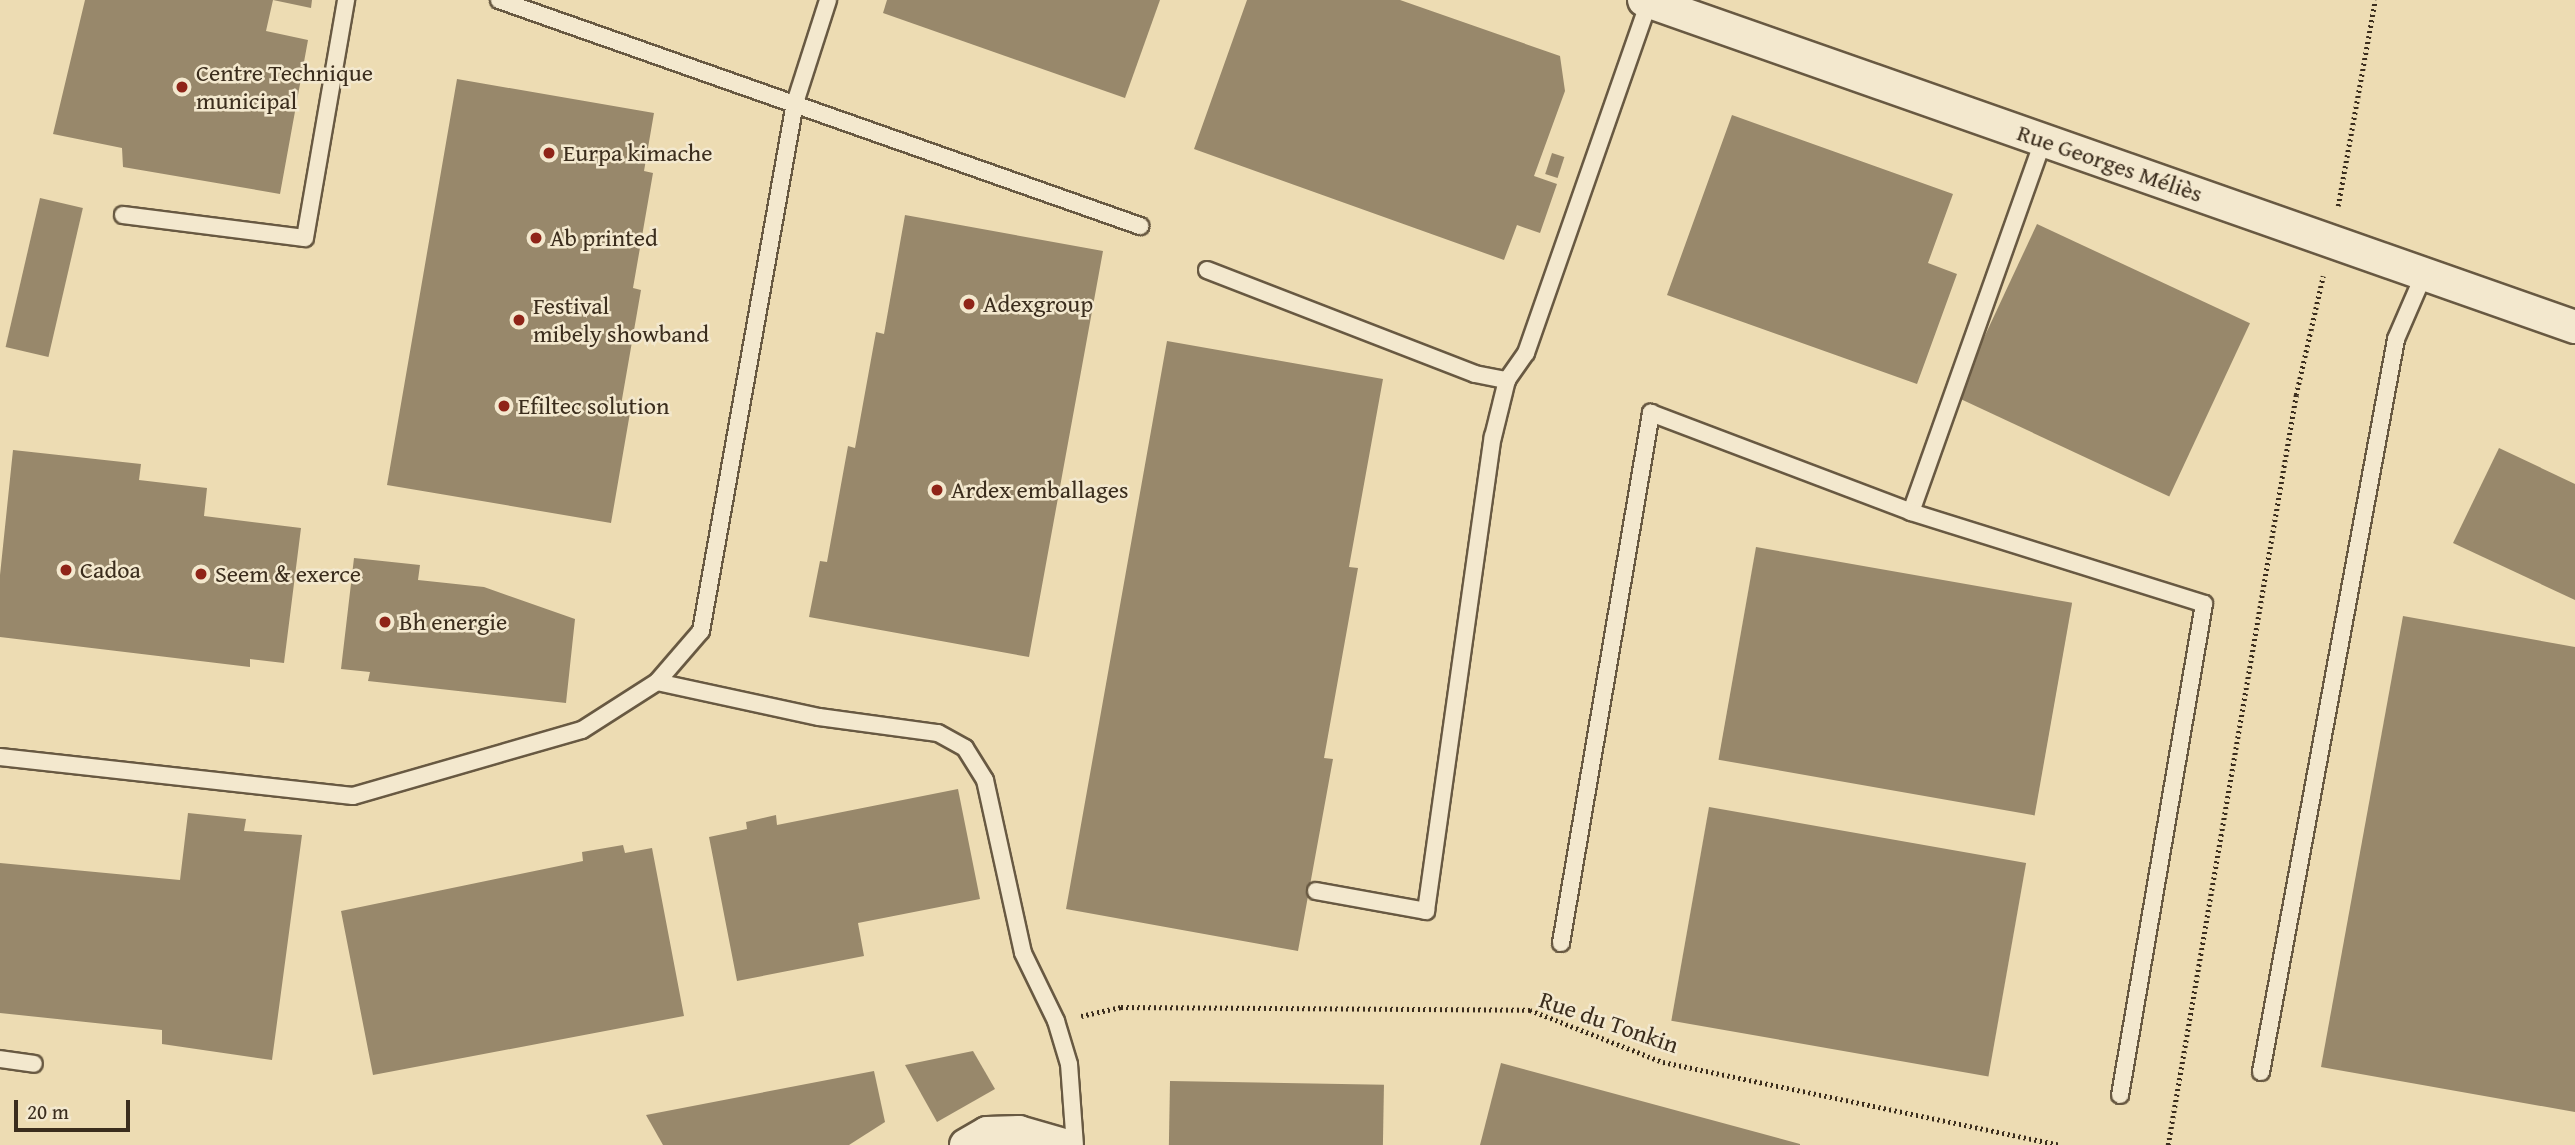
<!DOCTYPE html>
<html>
<head>
<meta charset="utf-8">
<style>
	body { margin:0 }
	#map { position:relative; width:2575px; height:1145px; overflow:hidden; background:#eddcb3; font-family:"Gentium Book Plus",serif }
	div>[style] { position:absolute }
	.building>* { inset:0; background:#98886b; transform-origin:0 0 }
	.path>* { height:4.5px; margin-top:-2.25px; transform-origin:0; background:repeating-linear-gradient(90deg,#3b2d1d 0 2px,transparent 0 5.5px) }
	.roads { filter:drop-shadow(2px 0 #685942) drop-shadow(-2px 0 #685942) drop-shadow(0 2px #685942) drop-shadow(0 -2px #685942) }
	.service>* { height:16px; margin:-8px; padding:0 8px; transform-origin:8px; border-radius:8px; background:#f3e8ce }
	.minor>* { height:32px; margin:-16px; padding:0 16px; transform-origin:16px; border-radius:16px; background:#f3e8ce }
	.dots>* { width:19px; height:19px; translate:-50% -50%; box-sizing:border-box; border:4px solid #f3e8ce; border-radius:50% }
	span { translate:-50% -50%; white-space:nowrap; text-align:center; line-height:1.15; -webkit-text-stroke:5px #f3e8ce; paint-order:stroke }
	.poi-label { font-size:24px; color:#3b2d1d }
	.left { translate:0 -50%; text-align:left }
	.street-label { font-size:24px; color:#3b2d1d }
	.scale { position:absolute; left:14px; top:1100px; width:116px; height:32px; box-sizing:border-box; border:4px solid #3b2d1d; border-top:0; padding-left:9px; font-size:21px; line-height:24px; white-space:nowrap; color:#3b2d1d; -webkit-text-stroke:5px #f3e8ce; paint-order:stroke }
</style>
</head>
<body>
<div id="map">
	<div class="building">
		<div style="clip-path:polygon(85px 0,273px 0,266px 31px,308px 40px,280px 194px,123px 167px,122px 148px,53px 134px)"></div>
		<div style="clip-path:polygon(273px 0,312px 0,311px 8px)"></div>
		<div style="clip-path:polygon(887px 0,1160px 0,1125px 98px,883px 13px)"></div>
		<div style="clip-path:polygon(1247px 0,1400px 0,1560px 56px,1565px 91px,1534px 176px,1557px 184px,1540px 233px,1517px 225px,1504px 260px,1194px 149px)"></div>
		<div style="clip-path:polygon(457px 79px,654px 113px,644px 171px,653px 173px,633px 288px,641px 290px,621px 405px,631px 407px,611px 523px,387px 485px)"></div>
		<div style="clip-path:polygon(1732px 115px,1953px 194px,1928px 263px,1957px 274px,1917px 384px,1667px 295px)"></div>
		<div style="left:1552px;top:153px;width:13px;height:22px;rotate:18deg"></div>
		<div style="left:40px;top:198px;width:44px;height:153px;rotate:13deg"></div>
		<div style="clip-path:polygon(905px 215px,1103px 251px,1029px 657px,809px 617px,820px 561px,827px 562px,848px 446px,855px 448px,876px 332px,884px 334px)"></div>
		<div style="left:2037px;top:224px;width:235px;height:191px;rotate:25deg"></div>
		<div style="clip-path:polygon(1167px 341px,1383px 379px,1349px 567px,1358px 568px,1324px 758px,1333px 759px,1298px 951px,1066px 909px)"></div>
		<div style="clip-path:polygon(2499px 448px,2575px 484px,2575px 600px,2453px 543px)"></div>
		<div style="clip-path:polygon(13px 450px,141px 464px,139px 480px,207px 488px,204px 516px,301px 528px,284px 663px,250px 659px,250px 667px,0 637px,0 575px)"></div>
		<div style="left:1756px;top:547px;width:321px;height:216px;rotate:10deg"></div>
		<div style="clip-path:polygon(354px 558px,420px 565px,418px 580px,484px 587px,575px 619px,566px 703px,368px 681px,370px 672px,341px 669px)"></div>
		<div style="clip-path:polygon(2403px 616px,2575px 647px,2575px 1112px,2321px 1067px)"></div>
		<div style="clip-path:polygon(958px 789px,980px 899px,858px 923px,864px 956px,737px 981px,709px 837px,747px 829px,746px 822px,776px 815px,777px 825px)"></div>
		<div style="left:1709px;top:807px;width:322px;height:217px;rotate:10deg"></div>
		<div style="clip-path:polygon(188px 813px,246px 819px,244px 831px,302px 835px,272px 1060px,162px 1044px,162px 1030px,0 1013px,0 863px,180px 880px)"></div>
		<div style="clip-path:polygon(623px 845px,625px 853px,652px 848px,684px 1016px,373px 1075px,341px 911px,583px 861px,582px 852px)"></div>
		<div style="clip-path:polygon(973px 1051px,995px 1089px,937px 1122px,905px 1065px)"></div>
		<div style="clip-path:polygon(1501px 1063px,1800px 1144px,1800px 1145px,1480px 1145px)"></div>
		<div style="clip-path:polygon(874px 1071px,885px 1122px,849px 1145px,663px 1145px,646px 1115px)"></div>
		<div style="left:1170px;top:1081px;width:214px;height:64px;rotate:1deg"></div>
	</div>
	<div class="path">
		<div style="left:2338px;top:206px;width:209px;rotate:-79.8deg"></div>
		<div style="left:1081px;top:1016px;width:41px;rotate:-12.7deg"></div>
		<div style="left:1121px;top:1007px;width:409px;rotate:0.4deg"></div>
		<div style="left:1530px;top:1010px;width:143px;rotate:21.4deg"></div>
		<div style="left:1663px;top:1062px;width:406px;rotate:11.8deg"></div>
		<div style="left:2168px;top:1145px;width:761px;rotate:-80.31deg"></div>
		<div style="left:2296px;top:395px;width:122px;rotate:-77.2deg"></div>
	</div>
	<div class="roads">
		<div class="service">
			<div style="left:499px;top:0;width:680px;rotate:19.42deg"></div>
			<div style="left:123px;top:215px;width:183px;rotate:7.2deg"></div>
			<div style="left:305px;top:238px;width:242px;rotate:-80.2deg"></div>
			<div style="left:1207px;top:270px;width:287px;rotate:21.2deg"></div>
			<div style="left:1475px;top:374px;width:33px;rotate:11deg"></div>
			<div style="left:1507px;top:380px;width:33px;rotate:-55deg"></div>
			<div style="left:1526px;top:353px;width:372px;rotate:-70.7deg"></div>
			<div style="left:1911px;top:512px;width:394px;rotate:-70.4deg"></div>
			<div style="left:657px;top:682px;width:166px;rotate:12.2deg"></div>
			<div style="left:819px;top:717px;width:120px;rotate:7.7deg"></div>
			<div style="left:938px;top:733px;width:31px;rotate:29deg"></div>
			<div style="left:965px;top:748px;width:38px;rotate:58deg"></div>
			<div style="left:985px;top:780px;width:177px;rotate:77.6deg"></div>
			<div style="left:1023px;top:953px;width:76px;rotate:64.1deg"></div>
			<div style="left:1056px;top:1021px;width:45px;rotate:73.2deg"></div>
			<div style="left:1069px;top:1064px;width:81px;rotate:85.8deg"></div>
			<div style="left:0;top:757px;width:355px;rotate:6.3deg"></div>
			<div style="left:353px;top:796px;width:238px;rotate:-16.1deg"></div>
			<div style="left:582px;top:730px;width:89px;rotate:-32.6deg"></div>
			<div style="left:657px;top:682px;width:67px;rotate:-49.2deg"></div>
			<div style="left:701px;top:631px;width:536px;rotate:-79.91deg"></div>
			<div style="left:795px;top:103px;width:108px;rotate:-72.2deg"></div>
			<div style="left:1316px;top:891px;width:112px;rotate:10.3deg"></div>
			<div style="left:1426px;top:911px;width:479px;rotate:-82deg"></div>
			<div style="left:1493px;top:437px;width:59px;rotate:-76.2deg"></div>
			<div style="left:1561px;top:943px;width:538px;rotate:-80.36deg"></div>
			<div style="left:1651px;top:413px;width:278px;rotate:20.8deg"></div>
			<div style="left:1911px;top:512px;width:307px;rotate:17.4deg"></div>
			<div style="left:2204px;top:604px;width:498px;rotate:99.7deg"></div>
			<div style="left:0;top:1059px;width:34px;rotate:8deg"></div>
			<div style="left:2261px;top:1072px;width:745px;rotate:-79.56deg"></div>
			<div style="left:2396px;top:339px;width:73px;rotate:-66.6deg"></div>
		</div>
		<div class="minor">
			<div style="left:1644px;top:0;width:987px;rotate:19.35deg"></div>
			<div style="left:966px;top:1145px;width:24px;rotate:-30deg"></div>
			<div style="left:987px;top:1133px;width:32px;rotate:-2deg"></div>
			<div style="left:1019px;top:1132px;width:47px;rotate:16.1deg"></div>
		</div>
	</div>
	<div class="dots">
		<div style="left:182px;top:87px;background:#8f2418"></div>
		<div style="left:549px;top:153px;background:#8f2418"></div>
		<div style="left:536px;top:238px;background:#8f2418"></div>
		<div style="left:969px;top:304px;background:#8f2418"></div>
		<div style="left:519px;top:320px;background:#8f2418"></div>
		<div style="left:504px;top:406px;background:#8f2418"></div>
		<div style="left:937px;top:490px;background:#8f2418"></div>
		<div style="left:66px;top:570px;background:#8f2418"></div>
		<div style="left:201px;top:574px;background:#8f2418"></div>
		<div style="left:385px;top:622px;background:#8f2418"></div>
	</div>
	<div class="poi-label">
		<span class="left" style="left:196px;top:87px">Centre Technique<br>municipal</span>
		<span class="left" style="left:563px;top:153px">Eurpa kimache</span>
		<span class="left" style="left:550px;top:238px">Ab printed</span>
		<span class="left" style="left:983px;top:304px">Adexgroup</span>
		<span class="left" style="left:533px;top:320px">Festival<br>mibely showband</span>
		<span class="left" style="left:518px;top:406px">Efiltec solution</span>
		<span class="left" style="left:951px;top:490px">Ardex emballages</span>
		<span class="left" style="left:80px;top:570px">Cadoa</span>
		<span class="left" style="left:215px;top:574px">Seem &amp; exerce</span>
		<span class="left" style="left:399px;top:622px">Bh energie</span>
	</div>
	<div class="street-label">
		<span style="left:2110px;top:163px;rotate:19deg">Rue Georges Méliès</span>
		<span style="left:1609px;top:1022px;rotate:19deg">Rue du Tonkin</span>
	</div>
	<div class="scale">20 m</div>
</div>
</body>
</html>
